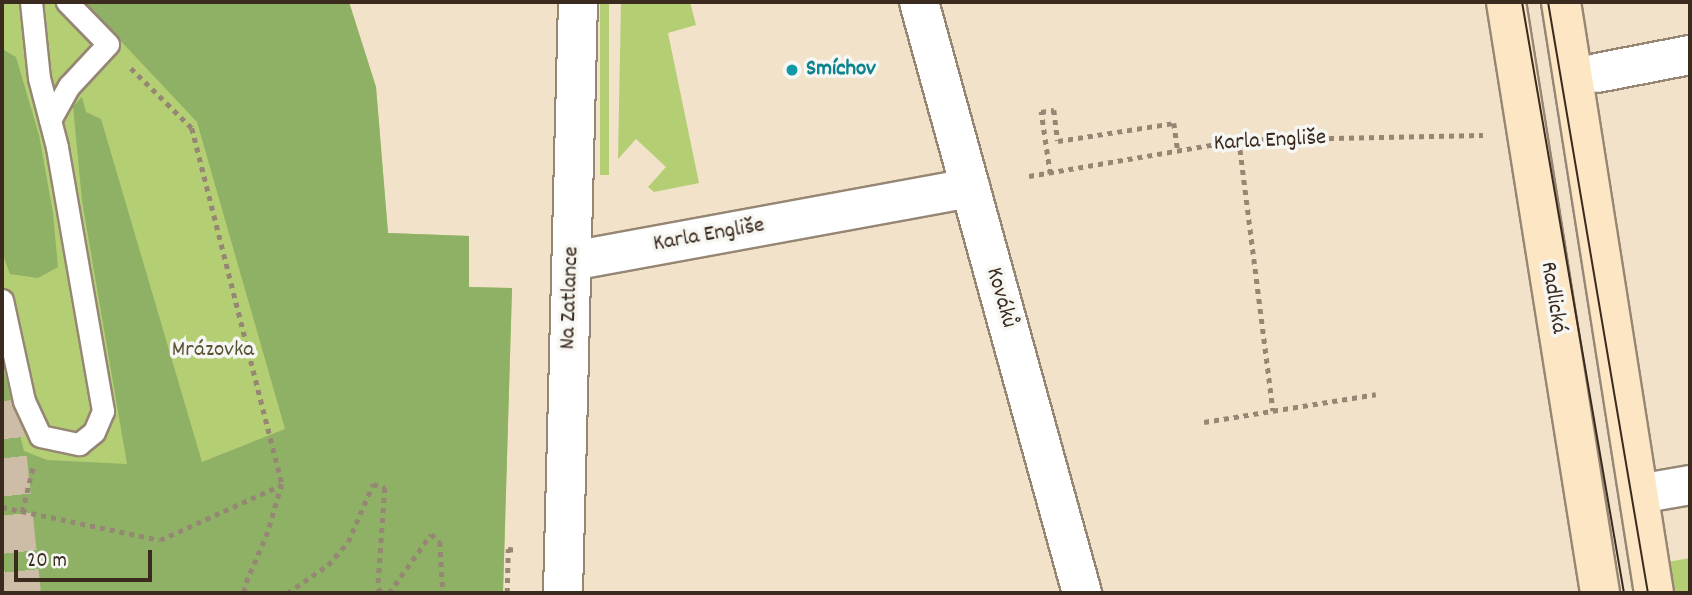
<!DOCTYPE html>
<html>
<head>
<meta charset="utf-8">
<style>
	body { margin:0 }
	#map { position:relative; width:1692px; height:595px; overflow:hidden; background:#f1e2c9; font-family:Dekko,sans-serif }
	div>[style] { position:absolute }
	.green>* { inset:0; background:#b4ce74; transform-origin:0 0 }
	.forest>* { inset:0; background:#8fb166 }
	.trunk-tunnel>* { height:38px; margin-top:-19px; transform-origin:0; background:repeating-linear-gradient(90deg,#cdbda7 0 38px,transparent 0 57px) }
	.path>* { height:4.5px; margin-top:-2.25px; transform-origin:0; background:repeating-linear-gradient(90deg,#968674 0 5px,transparent 0 10px) }
	.roads { filter:drop-shadow(2px 0 #968674) drop-shadow(-2px 0 #968674) drop-shadow(0 2px #968674) drop-shadow(0 -2px #968674) }
	.service>* { height:21px; margin:-10.5px; padding:0 10.5px; transform-origin:10.5px; border-radius:10.5px; background:#fff }
	.minor>* { height:38px; margin:-19px; padding:0 19px; transform-origin:19px; border-radius:19px; background:#fff }
	.secondary>* { height:38px; margin:-19px; padding:0 19px; transform-origin:19px; border-radius:19px; background:#fce6c4 }
	.tram>* { height:2px; margin:-1px; padding:0 1px; transform-origin:1px; border-radius:1px; background:#3b2a1e }
	.dots>* { width:19px; height:19px; translate:-50% -50%; box-sizing:border-box; border:4px solid #f6f6f2; border-radius:50% }
	span { translate:-50% -50%; white-space:nowrap; text-align:center; line-height:1.15; -webkit-text-stroke:7px #f6f6f2; paint-order:stroke }
	.culture-label { font-size:23px; color:#0d838f; font-weight:700 }
	.left { translate:0 -50%; text-align:left }
	.street-label { font-size:23px; color:#3b2a1e }
	.park-label { font-size:23px; color:#595334 }
	.frame { position:absolute; inset:0; border:4px solid #3b2a1e; pointer-events:none }
	.scale { position:absolute; left:14px; top:550px; width:138px; height:32px; box-sizing:border-box; border:4px solid #3b2a1e; border-top:0; padding-left:9px; font-size:21px; line-height:24px; white-space:nowrap; color:#3b2a1e; -webkit-text-stroke:5px #f6f6f2; paint-order:stroke }
</style>
</head>
<body>
<div id="map">
	<div class="green">
		<div style="clip-path:polygon(2px 2px,349px 2px,376px 87px,388px 233px,469px 236px,469px 287px,512px 288px,503px 593px,2px 534px)"></div>
		<div style="left:600px;top:2px;width:9px;height:173px"></div>
		<div style="clip-path:polygon(621px 2px,690px 2px,696px 25px,668px 33px,699px 183px,654px 192px,648px 187px,666px 167px,636px 139px,618px 159px)"></div>
		<div style="clip-path:polygon(1690px 558px,1690px 593px,1667px 593px,1662px 563px)"></div>
	</div>
	<div class="forest">
		<div style="clip-path:polygon(84px 2px,349px 2px,376px 87px,388px 233px,469px 236px,469px 287px,512px 288px,503px 593px,16px 593px,2px 567px,2px 363px,24px 451px,47px 460px,127px 464px,82px 201px,73px 106px,82px 97px,86px 112px,101px 119px,202px 462px,285px 429px,197px 122px)"></div>
		<div style="clip-path:polygon(2px 19px,4px 50px,16px 57px,39px 135px,53px 213px,58px 267px,38px 278px,10px 274px,2px 253px)"></div>
	</div>
	<div class="trunk-tunnel">
		<div style="left:2px;top:401px;width:193px;rotate:84.1deg"></div>
	</div>
	<div class="path">
		<div style="left:131px;top:68px;width:86px;rotate:44.5deg"></div>
		<div style="left:192px;top:128px;width:367px;rotate:75.8deg"></div>
		<div style="left:282px;top:484px;width:50px;rotate:106.3deg"></div>
		<div style="left:268px;top:532px;width:61px;rotate:113.2deg"></div>
		<div style="left:244px;top:588px;width:5px;rotate:68deg"></div>
		<div style="left:1239px;top:140px;width:273px;rotate:82.8deg"></div>
		<div style="left:1050px;top:174px;width:63px;rotate:-98.3deg"></div>
		<div style="left:1041px;top:112px;width:13px;rotate:-9deg"></div>
		<div style="left:1054px;top:110px;width:31px;rotate:83deg"></div>
		<div style="left:1058px;top:141px;width:117px;rotate:-8.8deg"></div>
		<div style="left:1174px;top:123px;width:28px;rotate:82deg"></div>
		<div style="left:1029px;top:176px;width:213px;rotate:-9.7deg"></div>
		<div style="left:1239px;top:140px;width:244px;rotate:-1.2deg"></div>
		<div style="left:1204px;top:422px;width:174px;rotate:-9.2deg"></div>
		<div style="left:2px;top:507px;width:161px;rotate:11.8deg"></div>
		<div style="left:160px;top:540px;width:133px;rotate:-24.4deg"></div>
		<div style="left:22px;top:512px;width:46px;rotate:-76.3deg"></div>
		<div style="left:287px;top:593px;width:50px;rotate:-34.3deg"></div>
		<div style="left:328px;top:565px;width:30px;rotate:-49deg"></div>
		<div style="left:348px;top:542px;width:63px;rotate:-66.7deg"></div>
		<div style="left:373px;top:484px;width:13px;rotate:18deg"></div>
		<div style="left:385px;top:488px;width:100px;rotate:94deg"></div>
		<div style="left:378px;top:588px;width:6px;rotate:51deg"></div>
		<div style="left:389px;top:593px;width:72px;rotate:-54.6deg"></div>
		<div style="left:431px;top:534px;width:12px;rotate:42deg"></div>
		<div style="left:440px;top:542px;width:51px;rotate:86.6deg"></div>
		<div style="left:507px;top:593px;width:44px;rotate:-88.7deg"></div>
		<div style="left:508px;top:549px;width:10px;rotate:6deg"></div>
	</div>
	<div class="roads">
		<div class="service">
			<div style="left:50px;top:120px;width:39px;rotate:-61deg"></div>
			<div style="left:69px;top:86px;width:57px;rotate:-47.1deg"></div>
			<div style="left:108px;top:44px;width:59px;rotate:-134.3deg"></div>
			<div style="left:2px;top:300px;width:103px;rotate:77.7deg"></div>
			<div style="left:24px;top:401px;width:38px;rotate:65deg"></div>
			<div style="left:40px;top:436px;width:40px;rotate:12deg"></div>
			<div style="left:79px;top:444px;width:19px;rotate:-39deg"></div>
			<div style="left:94px;top:432px;width:23px;rotate:-67deg"></div>
			<div style="left:103px;top:411px;width:268px;rotate:-99.9deg"></div>
			<div style="left:57px;top:147px;width:71px;rotate:-104.6deg"></div>
			<div style="left:39px;top:78px;width:76px;rotate:-96deg"></div>
		</div>
		<div class="minor">
			<div style="left:919px;top:2px;width:613px;rotate:74.58deg"></div>
			<div style="left:1597px;top:73px;width:95px;rotate:-11deg"></div>
			<div style="left:572px;top:261px;width:405px;rotate:-10.4deg"></div>
			<div style="left:1639px;top:494px;width:52px;rotate:-10deg"></div>
			<div style="left:563px;top:593px;width:591px;rotate:-88.55deg"></div>
		</div>
		<div class="secondary">
			<div style="left:1506px;top:2px;width:598px;rotate:80.96deg"></div>
			<div style="left:1561px;top:2px;width:598px;rotate:81.06deg"></div>
		</div>
	</div>
	<div class="tram">
		<div style="left:1522px;top:2px;width:600px;rotate:80.21deg"></div>
		<div style="left:1548px;top:2px;width:599px;rotate:80.4deg"></div>
	</div>
	<div class="dots">
		<div style="left:792px;top:70px;background:#0f9aa8"></div>
	</div>
	<div class="culture-label">
		<span class="left" style="left:806px;top:70px">Smíchov</span>
	</div>
	<div class="street-label">
		<span style="left:1270px;top:142px;rotate:-3deg">Karla Engliše</span>
		<span style="left:709px;top:236px;rotate:-10deg">Karla Engliše</span>
		<span style="left:571px;top:298px;rotate:-88deg">Na Zatlance</span>
		<span style="left:1000px;top:298px;rotate:74deg">Kováků</span>
		<span style="left:1552px;top:298px;rotate:81deg">Radlická</span>
	</div>
	<div class="park-label">
		<span style="left:213px;top:351px">Mrázovka</span>
	</div>
	<div class="frame"></div>
	<div class="scale">20 m</div>
</div>
</body>
</html>
